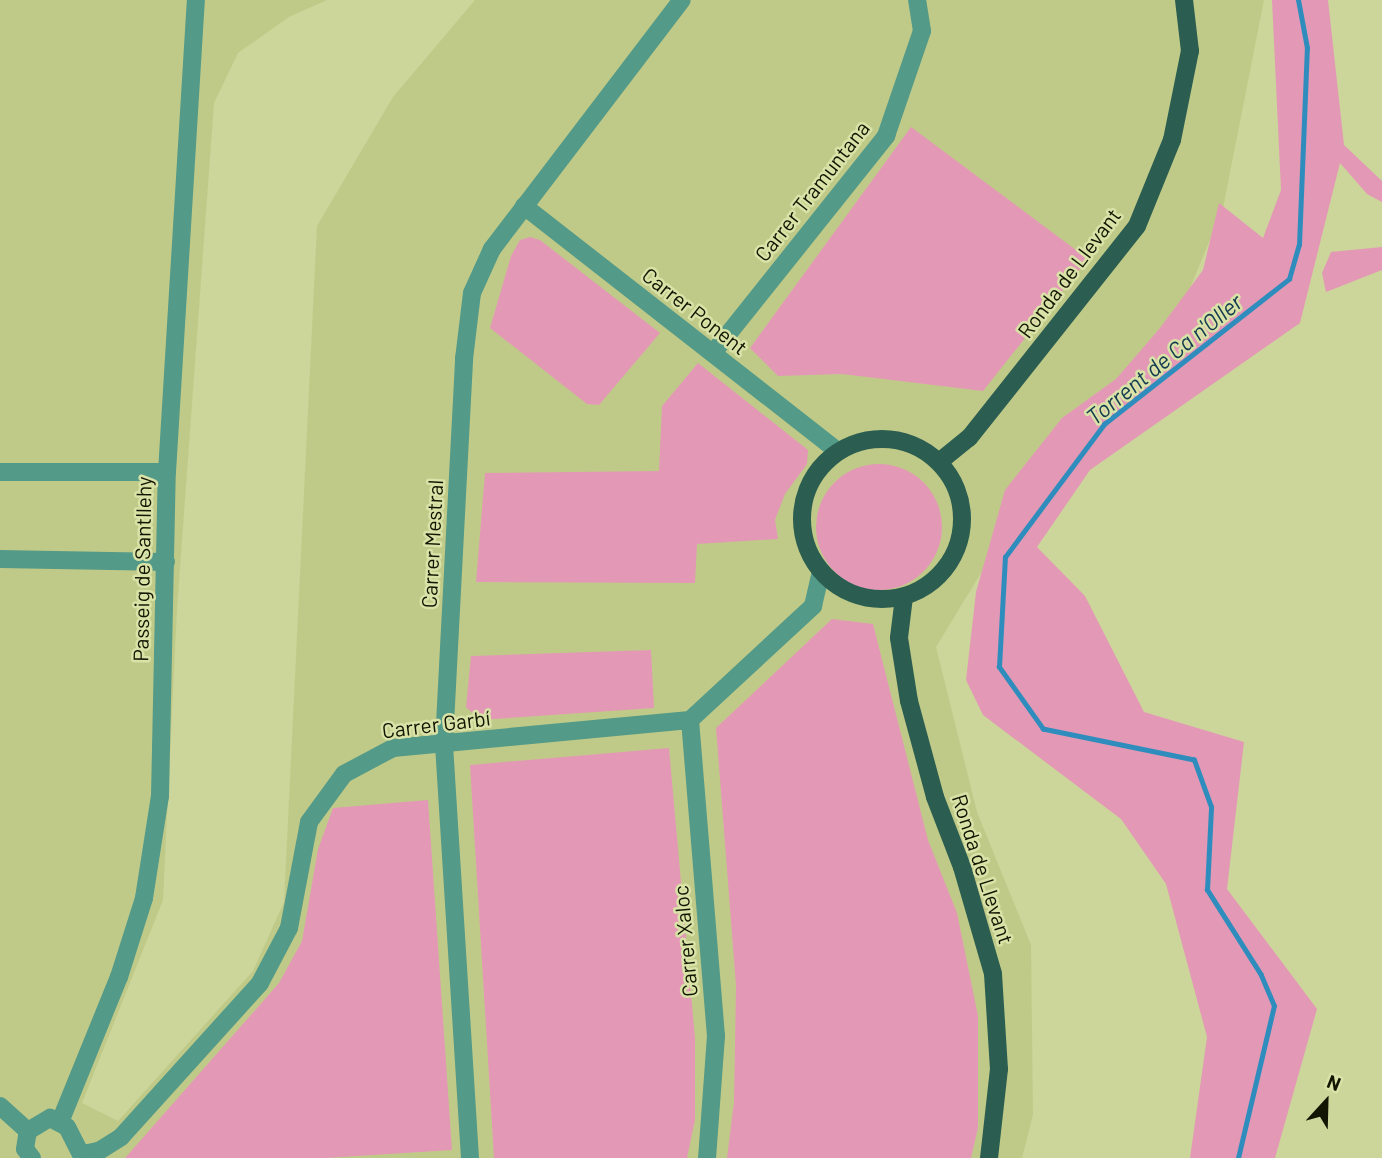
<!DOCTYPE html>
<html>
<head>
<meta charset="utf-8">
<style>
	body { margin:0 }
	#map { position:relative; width:1382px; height:1158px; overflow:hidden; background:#ccd59a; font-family:Barlow,sans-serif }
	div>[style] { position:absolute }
	.built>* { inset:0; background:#c0ca88 }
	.green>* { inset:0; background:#e399b5 }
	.round { border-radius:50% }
	.stream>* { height:4.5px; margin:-2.25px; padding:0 2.25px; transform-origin:2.25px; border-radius:2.25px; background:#2f8dbd }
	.minor>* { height:18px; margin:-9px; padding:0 9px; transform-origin:9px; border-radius:9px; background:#539a88 }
	.major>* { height:18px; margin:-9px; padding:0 9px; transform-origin:9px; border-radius:9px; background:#2b5e51 }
	.major>.ring { margin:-9px; padding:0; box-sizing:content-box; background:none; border:18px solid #2b5e51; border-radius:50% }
	span { translate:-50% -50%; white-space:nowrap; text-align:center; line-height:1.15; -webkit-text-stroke:5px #d9e2a7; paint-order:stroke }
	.street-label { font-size:21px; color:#121501 }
	.water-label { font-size:23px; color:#133a4f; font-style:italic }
	.north { position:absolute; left:1291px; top:1067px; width:70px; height:70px; -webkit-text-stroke:5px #d9e2a7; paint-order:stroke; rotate:22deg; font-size:19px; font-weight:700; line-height:28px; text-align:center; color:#121501 }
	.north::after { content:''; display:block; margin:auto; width:24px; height:32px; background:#121501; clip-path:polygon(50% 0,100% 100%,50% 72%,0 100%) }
</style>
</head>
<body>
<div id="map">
	<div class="built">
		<div style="clip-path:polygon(0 0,327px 0,289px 17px,238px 53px,214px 103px,177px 609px,163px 900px,82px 1103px,118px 1121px,253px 971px,284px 902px,317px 226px,393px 97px,475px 0,1264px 0,1223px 208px,1184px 303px,998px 545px,936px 647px,977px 812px,1031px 945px,1033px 1115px,1022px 1158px,0 1158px)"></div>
	</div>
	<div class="green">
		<div style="clip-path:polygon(1272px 0,1328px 0,1344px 145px,1382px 181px,1382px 202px,1367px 194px,1340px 163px,1300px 323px,1090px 470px,1037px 547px,1085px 596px,1144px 712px,1244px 742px,1227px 889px,1317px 1009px,1275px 1158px,1190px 1158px,1207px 1037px,1166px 884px,1121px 819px,983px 715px,966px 680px,976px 592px,1005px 490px,1062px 418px,1116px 379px,1160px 328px,1203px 270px,1219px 203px,1263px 238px,1281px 190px)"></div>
		<div style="clip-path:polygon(911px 127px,1088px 259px,983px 391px,842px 374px,778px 376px,750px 348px)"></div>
		<div style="clip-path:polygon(530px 237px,540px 240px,660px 333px,599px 405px,587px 404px,490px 328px,511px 256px,520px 240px)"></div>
		<div style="clip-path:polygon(1382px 247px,1382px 270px,1326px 292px,1322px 273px,1331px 252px)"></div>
		<div style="clip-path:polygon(698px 363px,808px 450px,807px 464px,785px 494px,775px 520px,778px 539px,697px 544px,695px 583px,476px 582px,485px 473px,659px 471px,662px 406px)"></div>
		<div class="round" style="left:816px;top:464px;width:126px;height:126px"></div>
		<div style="clip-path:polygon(832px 619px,873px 624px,928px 840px,957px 913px,978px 1016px,978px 1128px,971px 1158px,727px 1158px,734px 1102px,736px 986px,716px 728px)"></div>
		<div style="clip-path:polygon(651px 650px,654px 708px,480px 720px,466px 707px,471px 656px)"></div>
		<div style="clip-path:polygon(669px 748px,695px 1038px,695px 1120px,687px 1158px,494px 1158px,470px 765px)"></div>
		<div style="clip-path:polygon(428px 800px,452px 1150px,326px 1158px,125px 1158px,279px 983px,302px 941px,318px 849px,333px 808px)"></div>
	</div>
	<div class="stream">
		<div style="left:1238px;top:1158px;width:156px;rotate:-76.7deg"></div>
		<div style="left:1274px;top:1006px;width:34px;rotate:-113deg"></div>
		<div style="left:1261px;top:975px;width:101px;rotate:-122.4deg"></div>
		<div style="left:1207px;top:890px;width:83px;rotate:-87.2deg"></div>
		<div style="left:1211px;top:807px;width:50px;rotate:-109.9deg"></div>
		<div style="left:1194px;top:760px;width:154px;rotate:-168.4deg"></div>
		<div style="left:1043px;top:729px;width:76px;rotate:-125.4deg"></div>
		<div style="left:999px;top:667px;width:110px;rotate:-86.9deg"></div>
		<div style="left:1005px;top:557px;width:166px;rotate:-53.3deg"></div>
		<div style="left:1104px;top:424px;width:235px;rotate:-38.1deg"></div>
		<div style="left:1289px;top:279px;width:35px;rotate:-74deg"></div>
		<div style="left:1299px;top:245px;width:197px;rotate:-87.7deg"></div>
		<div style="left:1307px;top:48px;width:49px;rotate:-100.6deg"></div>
	</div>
	<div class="minor">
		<div style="left:524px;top:206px;width:398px;rotate:38deg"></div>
		<div style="left:713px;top:353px;width:278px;rotate:-51.4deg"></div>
		<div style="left:886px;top:136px;width:111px;rotate:-71.1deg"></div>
		<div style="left:922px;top:31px;width:31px;rotate:-99deg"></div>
		<div style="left:0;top:472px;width:167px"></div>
		<div style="left:0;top:559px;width:166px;rotate:1deg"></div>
		<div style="left:690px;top:720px;width:317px;rotate:85.3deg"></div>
		<div style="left:716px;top:1036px;width:122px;rotate:94.2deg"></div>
		<div style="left:0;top:1106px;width:38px;rotate:42deg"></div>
		<div style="left:60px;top:1122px;width:157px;rotate:-67.9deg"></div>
		<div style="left:119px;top:977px;width:83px;rotate:-72.4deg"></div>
		<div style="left:144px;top:898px;width:103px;rotate:-81.1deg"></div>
		<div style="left:160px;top:796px;width:324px;rotate:-88.8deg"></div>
		<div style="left:167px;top:472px;width:473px;rotate:-86.5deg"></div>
		<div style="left:83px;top:1154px;width:16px;rotate:-11deg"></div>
		<div style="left:99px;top:1151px;width:26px;rotate:-32deg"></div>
		<div style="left:121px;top:1137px;width:207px;rotate:-47.9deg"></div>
		<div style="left:260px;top:983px;width:62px;rotate:-62.2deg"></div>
		<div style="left:289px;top:928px;width:108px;rotate:-79.3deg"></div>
		<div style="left:309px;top:822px;width:59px;rotate:-53.9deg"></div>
		<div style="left:344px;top:774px;width:55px;rotate:-28deg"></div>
		<div style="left:393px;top:748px;width:298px;rotate:-5.4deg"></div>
		<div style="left:690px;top:720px;width:168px;rotate:-42.8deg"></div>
		<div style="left:813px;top:606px;width:36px;rotate:-77deg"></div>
		<div style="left:32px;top:1158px;width:11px;rotate:-128deg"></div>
		<div style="left:25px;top:1149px;width:18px;rotate:-81deg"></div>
		<div style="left:28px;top:1131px;width:26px;rotate:-31deg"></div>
		<div style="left:50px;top:1118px;width:19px;rotate:28deg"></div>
		<div style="left:67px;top:1127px;width:35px;rotate:63deg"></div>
		<div style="left:470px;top:1158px;width:416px;rotate:-93.6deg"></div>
		<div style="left:444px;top:743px;width:385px;rotate:-87deg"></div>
		<div style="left:464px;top:359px;width:66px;rotate:-83.1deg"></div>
		<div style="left:472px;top:293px;width:48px;rotate:-65.6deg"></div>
		<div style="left:492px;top:249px;width:313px;rotate:-52.7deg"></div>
	</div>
	<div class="major">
		<div class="ring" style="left:802px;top:439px;width:142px;height:142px"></div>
		<div style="left:939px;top:462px;width:38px;rotate:-39deg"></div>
		<div style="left:969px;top:438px;width:270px;rotate:-51.6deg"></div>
		<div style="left:1137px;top:226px;width:93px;rotate:-67.9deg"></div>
		<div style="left:1172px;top:140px;width:91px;rotate:-78.6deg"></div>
		<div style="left:1190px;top:51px;width:51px;rotate:-96.7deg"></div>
		<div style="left:904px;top:597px;width:41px;rotate:97deg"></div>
		<div style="left:899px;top:638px;width:64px;rotate:81deg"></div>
		<div style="left:909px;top:701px;width:99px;rotate:74.8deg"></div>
		<div style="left:935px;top:797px;width:75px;rotate:68.9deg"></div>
		<div style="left:962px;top:867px;width:111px;rotate:73.8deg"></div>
		<div style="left:993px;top:974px;width:95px;rotate:86.4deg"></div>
		<div style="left:999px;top:1069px;width:90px;rotate:96.4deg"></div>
	</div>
	<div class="street-label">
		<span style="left:812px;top:191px;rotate:-52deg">Carrer Tramuntana</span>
		<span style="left:1069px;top:273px;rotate:-53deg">Ronda de Llevant</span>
		<span style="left:695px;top:311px;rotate:38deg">Carrer Ponent</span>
		<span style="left:432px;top:544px;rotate:-87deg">Carrer Mestral</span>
		<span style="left:142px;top:569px;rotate:-89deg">Passeig de Santllehy</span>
		<span style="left:436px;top:724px;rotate:-7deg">Carrer Garbí</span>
		<span style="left:983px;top:869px;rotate:72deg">Ronda de Llevant</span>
		<span style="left:685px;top:941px;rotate:-95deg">Carrer Xaloc</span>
	</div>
	<div class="water-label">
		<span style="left:1164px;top:359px;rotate:-39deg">Torrent de Ca n'Oller</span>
	</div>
	<div class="north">N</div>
</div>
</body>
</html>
